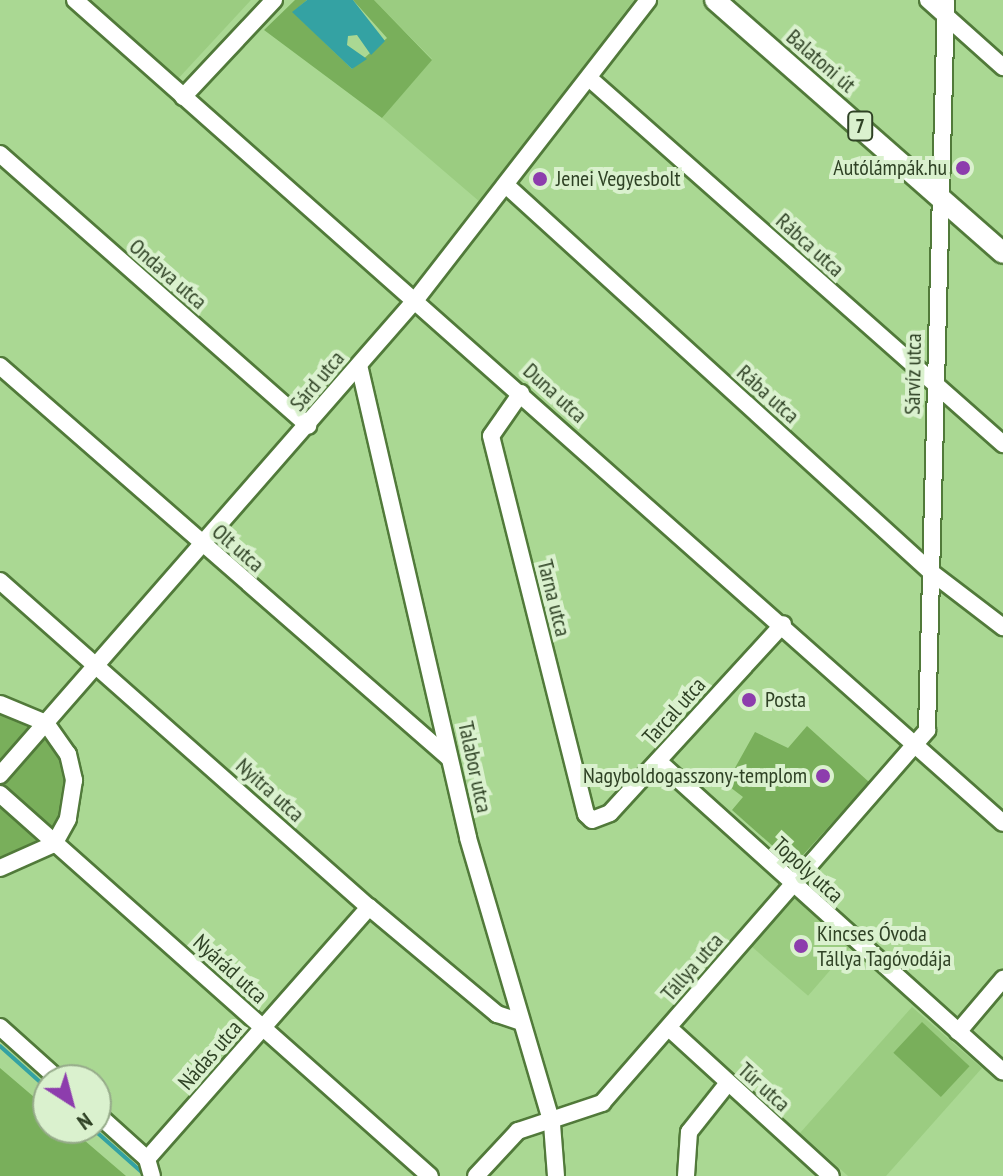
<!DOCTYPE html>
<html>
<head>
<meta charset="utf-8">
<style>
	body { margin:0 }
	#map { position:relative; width:1003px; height:1176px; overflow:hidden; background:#aad893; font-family:"PT Sans Narrow",sans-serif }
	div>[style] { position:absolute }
	.built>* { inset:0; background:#9bcc81; transform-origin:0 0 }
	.green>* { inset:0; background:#79af5b; transform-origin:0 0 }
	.water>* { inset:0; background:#34a2a3 }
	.stream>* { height:4px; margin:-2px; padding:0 2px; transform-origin:2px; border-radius:2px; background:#34a2a3 }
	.roads { filter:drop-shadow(2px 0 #517a3a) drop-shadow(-2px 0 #517a3a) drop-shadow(0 2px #517a3a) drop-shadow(0 -2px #517a3a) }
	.minor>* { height:16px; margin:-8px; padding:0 8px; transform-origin:8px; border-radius:8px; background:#fff }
	.major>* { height:20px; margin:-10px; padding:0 10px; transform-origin:10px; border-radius:10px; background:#fff }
	.dots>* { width:22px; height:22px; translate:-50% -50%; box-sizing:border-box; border:4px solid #daf1ce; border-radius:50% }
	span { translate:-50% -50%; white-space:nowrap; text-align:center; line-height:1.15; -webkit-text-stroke:8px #daf1ce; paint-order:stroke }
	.shield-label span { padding:2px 6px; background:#daf1ce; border:2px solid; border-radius:6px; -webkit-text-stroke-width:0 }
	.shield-label { font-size:20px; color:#2f4225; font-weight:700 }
	.street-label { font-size:22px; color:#2f4225 }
	.poi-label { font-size:22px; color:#2f4225 }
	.right { translate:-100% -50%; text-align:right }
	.left { translate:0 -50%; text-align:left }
	.north { position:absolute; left:32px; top:1064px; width:80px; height:80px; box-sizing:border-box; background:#daf1ce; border:2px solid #96ab8a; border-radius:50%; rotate:144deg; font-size:22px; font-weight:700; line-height:32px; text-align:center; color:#2f4225 }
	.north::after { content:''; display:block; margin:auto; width:28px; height:36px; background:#8d3dad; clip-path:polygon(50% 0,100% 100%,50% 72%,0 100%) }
</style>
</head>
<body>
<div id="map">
	<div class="built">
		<div style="clip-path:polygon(84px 0,251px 0,176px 81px)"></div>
		<div style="clip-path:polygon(374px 0,634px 0,480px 202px,382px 118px,432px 59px)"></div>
		<div style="left:794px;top:896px;width:76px;height:66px;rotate:41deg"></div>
		<div style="clip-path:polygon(912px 1007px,982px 1068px,886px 1176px,848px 1176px,800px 1133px)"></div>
	</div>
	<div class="green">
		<div style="clip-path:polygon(295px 0,307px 0,293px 12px,352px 69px,387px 38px,353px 0,374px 0,432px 60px,382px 118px,264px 30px)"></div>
		<div style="clip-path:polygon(0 704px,23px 709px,71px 767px,61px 832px,0 868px)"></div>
		<div style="clip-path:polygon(807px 726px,869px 782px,794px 865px,732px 810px,743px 797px,726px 784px,755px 732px,788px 748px)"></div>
		<div style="left:922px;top:1022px;width:65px;height:42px;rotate:43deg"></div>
		<div style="clip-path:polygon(0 1068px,48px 1109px,48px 1128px,70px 1128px,126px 1176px,0 1176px)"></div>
	</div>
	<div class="water">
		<div style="clip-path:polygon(307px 0,353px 0,385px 41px,371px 55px,357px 35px,348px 36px,347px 45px,367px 59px,352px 69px,292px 12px)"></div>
	</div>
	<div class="stream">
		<div style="left:0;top:1046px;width:64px;rotate:41.9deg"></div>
		<div style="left:92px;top:1128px;width:72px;rotate:41.6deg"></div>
	</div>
	<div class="roads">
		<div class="minor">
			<div style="left:75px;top:0;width:1240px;rotate:41.57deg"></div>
			<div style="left:928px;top:0;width:101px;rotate:41.8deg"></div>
			<div style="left:589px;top:78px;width:553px;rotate:41.48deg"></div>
			<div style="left:183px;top:97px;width:133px;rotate:-46.8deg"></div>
			<div style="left:0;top:154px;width:411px;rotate:41.4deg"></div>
			<div style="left:507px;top:186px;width:573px;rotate:42.31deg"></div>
			<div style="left:931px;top:572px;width:91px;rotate:37.4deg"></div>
			<div style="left:359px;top:365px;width:485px;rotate:77deg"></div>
			<div style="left:468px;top:838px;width:298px;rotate:73.6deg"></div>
			<div style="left:552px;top:1124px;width:52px;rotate:85.6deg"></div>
			<div style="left:0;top:366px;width:596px;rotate:41.12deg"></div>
			<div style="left:521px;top:393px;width:52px;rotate:124.9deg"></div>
			<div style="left:491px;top:436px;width:390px;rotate:75.9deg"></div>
			<div style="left:586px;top:814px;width:8px;rotate:45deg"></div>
			<div style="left:592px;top:820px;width:19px;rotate:-21deg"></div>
			<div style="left:610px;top:813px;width:256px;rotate:-47.5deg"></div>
			<div style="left:0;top:581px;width:492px;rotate:41.5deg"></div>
			<div style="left:369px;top:907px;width:167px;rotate:39.9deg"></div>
			<div style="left:497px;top:1014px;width:22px;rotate:18deg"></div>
			<div style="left:0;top:704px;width:50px;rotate:22.4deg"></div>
			<div style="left:46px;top:723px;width:38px;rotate:55deg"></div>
			<div style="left:68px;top:754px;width:27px;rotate:77deg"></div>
			<div style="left:74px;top:780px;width:39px;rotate:99deg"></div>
			<div style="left:68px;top:819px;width:29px;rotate:119deg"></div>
			<div style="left:54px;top:844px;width:59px;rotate:156deg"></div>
			<div style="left:658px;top:761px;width:464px;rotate:42deg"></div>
			<div style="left:0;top:775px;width:634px;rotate:-48.84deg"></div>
			<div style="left:417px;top:298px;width:377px;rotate:-52.2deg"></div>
			<div style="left:0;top:794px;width:575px;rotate:41.62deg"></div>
			<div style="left:0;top:1027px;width:79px;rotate:41.9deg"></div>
			<div style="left:669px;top:1028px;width:219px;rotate:42.4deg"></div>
			<div style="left:958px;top:1032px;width:70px;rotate:-49.7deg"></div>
			<div style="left:96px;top:1113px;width:69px;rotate:42deg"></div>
			<div style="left:147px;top:1159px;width:18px;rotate:74deg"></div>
			<div style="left:147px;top:1159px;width:336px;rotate:-48.6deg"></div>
			<div style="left:476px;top:1176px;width:62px;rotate:-47deg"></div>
			<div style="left:518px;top:1131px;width:89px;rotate:-18.4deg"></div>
			<div style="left:602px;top:1103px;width:495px;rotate:-48.9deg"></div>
			<div style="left:927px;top:730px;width:730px;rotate:-88.51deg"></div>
			<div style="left:686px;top:1176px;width:44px;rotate:-86.1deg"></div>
			<div style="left:689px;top:1132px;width:61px;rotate:-51.6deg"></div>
		</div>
		<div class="major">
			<div style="left:715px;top:0;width:383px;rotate:41.3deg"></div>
		</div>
	</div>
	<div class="dots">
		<div style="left:963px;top:168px;background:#8d3dad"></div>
		<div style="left:540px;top:179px;background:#8d3dad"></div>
		<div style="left:749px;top:700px;background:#8d3dad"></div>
		<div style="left:823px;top:776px;background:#8d3dad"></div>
		<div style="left:801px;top:946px;background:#8d3dad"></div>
	</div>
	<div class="shield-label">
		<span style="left:860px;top:126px">7</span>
	</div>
	<div class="street-label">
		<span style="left:821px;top:61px;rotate:41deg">Balatoni út</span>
		<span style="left:810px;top:245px;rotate:42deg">Rábca utca</span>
		<span style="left:168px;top:274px;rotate:41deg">Ondava utca</span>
		<span style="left:913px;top:374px;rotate:-89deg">Sárvíz utca</span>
		<span style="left:317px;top:381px;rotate:-50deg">Sárd utca</span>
		<span style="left:555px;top:393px;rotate:42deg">Duna utca</span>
		<span style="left:768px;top:394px;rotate:42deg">Rába utca</span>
		<span style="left:238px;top:548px;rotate:41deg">Olt utca</span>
		<span style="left:554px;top:598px;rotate:76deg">Tarna utca</span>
		<span style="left:674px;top:711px;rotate:-48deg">Tarcal utca</span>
		<span style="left:475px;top:767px;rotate:78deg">Talabor utca</span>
		<span style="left:270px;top:790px;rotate:42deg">Nyitra utca</span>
		<span style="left:808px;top:870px;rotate:42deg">Topoly utca</span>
		<span style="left:692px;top:967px;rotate:-49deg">Tállya utca</span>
		<span style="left:230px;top:969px;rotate:42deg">Nyárád utca</span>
		<span style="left:210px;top:1055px;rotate:-49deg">Nádas utca</span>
		<span style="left:764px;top:1087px;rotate:42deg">Túr utca</span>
	</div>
	<div class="poi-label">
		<span class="right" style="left:947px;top:168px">Autólámpák.hu</span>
		<span class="left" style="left:556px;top:179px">Jenei Vegyesbolt</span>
		<span class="left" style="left:765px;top:700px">Posta</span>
		<span class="right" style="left:807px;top:776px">Nagyboldogasszony-templom</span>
		<span class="left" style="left:817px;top:946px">Kincses Óvoda<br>Tállya Tagóvodája</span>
	</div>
	<div class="north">N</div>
</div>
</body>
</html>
